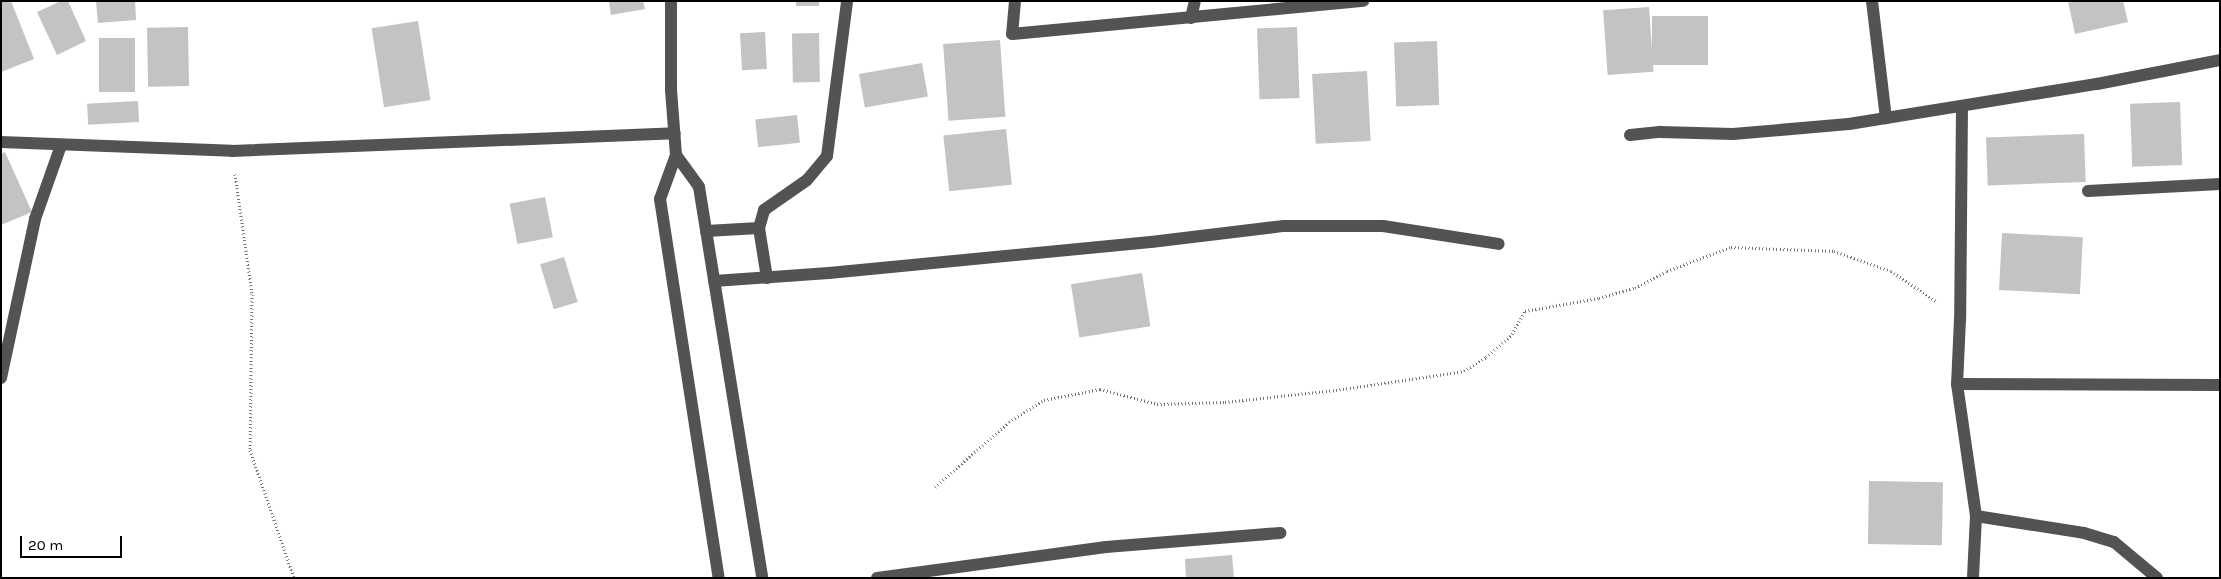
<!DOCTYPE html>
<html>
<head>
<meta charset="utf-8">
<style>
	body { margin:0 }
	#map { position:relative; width:2221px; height:579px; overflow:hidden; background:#fff; font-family:Karla,sans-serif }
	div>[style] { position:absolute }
	.building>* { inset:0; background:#c3c3c3; transform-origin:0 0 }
	.path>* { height:3px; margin-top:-1.5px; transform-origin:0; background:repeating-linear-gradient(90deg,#757575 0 1px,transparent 0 3.5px) }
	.minor>* { height:12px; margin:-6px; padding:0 6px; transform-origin:6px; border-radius:6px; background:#535353 }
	span { translate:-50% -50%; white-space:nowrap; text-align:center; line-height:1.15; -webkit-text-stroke:4.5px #fff; paint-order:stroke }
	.frame { position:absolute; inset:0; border:2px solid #000; pointer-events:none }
	.scale { position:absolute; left:20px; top:536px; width:102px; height:22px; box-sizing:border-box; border:2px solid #000; border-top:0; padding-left:6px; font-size:15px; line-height:18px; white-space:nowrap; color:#000; -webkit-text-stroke:4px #fff; paint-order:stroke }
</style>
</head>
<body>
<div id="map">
	<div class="building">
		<div style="clip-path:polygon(1px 1px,11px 1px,34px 59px,1px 72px)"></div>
		<div style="clip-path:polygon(61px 1px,68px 1px,86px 41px,57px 55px,37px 12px)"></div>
		<div style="clip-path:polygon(96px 1px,135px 1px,136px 20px,98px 23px)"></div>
		<div style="clip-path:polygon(609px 1px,643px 1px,645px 9px,611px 15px)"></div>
		<div style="left:796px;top:1px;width:23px;height:5px"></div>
		<div style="clip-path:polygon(2068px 1px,2123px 1px,2128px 22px,2075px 34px)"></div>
		<div style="left:1649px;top:7px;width:65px;height:46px;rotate:86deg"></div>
		<div style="left:1708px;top:16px;width:49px;height:56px;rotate:90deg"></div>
		<div style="left:418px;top:21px;width:80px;height:47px;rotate:81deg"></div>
		<div style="left:188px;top:27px;width:59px;height:41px;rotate:89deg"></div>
		<div style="left:1297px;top:27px;width:71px;height:40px;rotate:88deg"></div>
		<div style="left:765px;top:32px;width:37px;height:25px;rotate:87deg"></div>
		<div style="left:819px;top:33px;width:49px;height:27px;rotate:89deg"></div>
		<div style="left:135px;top:38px;width:54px;height:36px;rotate:90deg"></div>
		<div style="left:1000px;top:40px;width:77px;height:57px;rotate:86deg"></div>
		<div style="left:1437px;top:41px;width:64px;height:43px;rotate:88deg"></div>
		<div style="left:922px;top:63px;width:34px;height:64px;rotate:80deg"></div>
		<div style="left:1367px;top:71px;width:70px;height:55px;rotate:87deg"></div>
		<div style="left:138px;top:101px;width:21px;height:51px;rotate:87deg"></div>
		<div style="left:2180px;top:102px;width:63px;height:50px;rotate:88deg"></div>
		<div style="left:797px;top:115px;width:28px;height:42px;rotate:84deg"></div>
		<div style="left:1006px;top:129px;width:56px;height:63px;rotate:84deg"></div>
		<div style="left:2084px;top:134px;width:48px;height:98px;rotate:88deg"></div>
		<div style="clip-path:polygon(5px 152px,32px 212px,1px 225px,1px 154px)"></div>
		<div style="left:545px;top:197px;width:41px;height:36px;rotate:79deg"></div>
		<div style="left:2002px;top:233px;width:81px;height:57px;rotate:3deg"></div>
		<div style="left:564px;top:257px;width:47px;height:25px;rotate:73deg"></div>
		<div style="left:1142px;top:273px;width:54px;height:72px;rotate:81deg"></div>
		<div style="left:1869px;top:481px;width:74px;height:63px;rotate:1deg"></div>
		<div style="clip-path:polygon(1232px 555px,1234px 578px,1186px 578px,1185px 559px)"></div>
	</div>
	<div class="path">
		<div style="left:235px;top:174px;width:121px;rotate:81.9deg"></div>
		<div style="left:252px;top:294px;width:156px;rotate:90.7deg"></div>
		<div style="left:250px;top:450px;width:135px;rotate:71deg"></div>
		<div style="left:935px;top:487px;width:98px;rotate:-41.3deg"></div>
		<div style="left:1009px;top:422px;width:41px;rotate:-32.2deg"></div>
		<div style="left:1044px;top:400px;width:57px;rotate:-11.1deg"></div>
		<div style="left:1100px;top:389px;width:59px;rotate:14.7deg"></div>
		<div style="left:1157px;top:404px;width:68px;rotate:-1.7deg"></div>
		<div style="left:1225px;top:402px;width:112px;rotate:-6.2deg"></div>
		<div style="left:1336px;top:390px;width:129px;rotate:-8.4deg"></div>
		<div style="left:1464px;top:371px;width:26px;rotate:-32deg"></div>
		<div style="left:1486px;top:357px;width:35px;rotate:-41deg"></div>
		<div style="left:1512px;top:334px;width:26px;rotate:-61deg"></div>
		<div style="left:1525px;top:311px;width:75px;rotate:-10deg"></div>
		<div style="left:1599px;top:298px;width:37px;rotate:-16deg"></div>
		<div style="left:1635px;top:288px;width:36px;rotate:-28deg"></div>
		<div style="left:1667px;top:271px;width:68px;rotate:-20.6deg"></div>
		<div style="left:1731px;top:247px;width:103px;rotate:2.2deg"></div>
		<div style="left:1834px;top:251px;width:60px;rotate:19.3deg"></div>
		<div style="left:1891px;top:271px;width:54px;rotate:33.7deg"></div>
	</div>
	<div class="minor">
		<div style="left:671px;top:1px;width:89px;rotate:90deg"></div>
		<div style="left:671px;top:90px;width:65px;rotate:85.6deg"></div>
		<div style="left:676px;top:155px;width:47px;rotate:110deg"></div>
		<div style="left:660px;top:199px;width:384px;rotate:81.2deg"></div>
		<div style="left:1015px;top:1px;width:33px;rotate:95deg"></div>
		<div style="left:1012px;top:34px;width:353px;rotate:-5.4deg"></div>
		<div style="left:1872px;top:1px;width:118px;rotate:83.2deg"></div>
		<div style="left:1191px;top:18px;width:17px;rotate:-77deg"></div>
		<div style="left:1962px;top:107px;width:212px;rotate:90.5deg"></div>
		<div style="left:1960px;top:319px;width:65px;rotate:92.6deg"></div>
		<div style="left:1957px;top:384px;width:133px;rotate:81.8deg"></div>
		<div style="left:1976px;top:516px;width:62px;rotate:92.8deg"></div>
		<div style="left:1630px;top:135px;width:30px;rotate:-6deg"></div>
		<div style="left:1660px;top:132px;width:73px;rotate:1.6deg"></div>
		<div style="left:1733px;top:134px;width:116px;rotate:-4.9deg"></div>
		<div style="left:1849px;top:124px;width:251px;rotate:-9.2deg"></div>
		<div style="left:2097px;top:84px;width:125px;rotate:-11deg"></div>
		<div style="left:1px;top:142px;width:231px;rotate:2.2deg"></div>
		<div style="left:232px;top:151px;width:443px;rotate:-2.3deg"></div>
		<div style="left:676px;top:155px;width:39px;rotate:54deg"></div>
		<div style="left:699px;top:187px;width:396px;rotate:80.8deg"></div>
		<div style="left:2088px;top:191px;width:132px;rotate:-3deg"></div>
		<div style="left:706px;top:231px;width:53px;rotate:-3.2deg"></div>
		<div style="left:767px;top:278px;width:51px;rotate:-99.1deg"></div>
		<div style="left:759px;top:228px;width:19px;rotate:-74deg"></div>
		<div style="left:764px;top:210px;width:52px;rotate:-34.9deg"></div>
		<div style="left:807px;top:180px;width:31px;rotate:-50deg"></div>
		<div style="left:827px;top:156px;width:156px;rotate:-82.6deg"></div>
		<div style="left:714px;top:281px;width:115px;rotate:-4deg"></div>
		<div style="left:829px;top:273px;width:323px;rotate:-5.5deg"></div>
		<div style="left:1151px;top:242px;width:134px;rotate:-6.9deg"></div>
		<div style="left:1284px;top:226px;width:99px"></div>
		<div style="left:1383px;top:226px;width:117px;rotate:8.8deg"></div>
		<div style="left:1px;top:378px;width:163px;rotate:-77.9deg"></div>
		<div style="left:35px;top:219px;width:78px;rotate:-70.6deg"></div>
		<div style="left:1957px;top:384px;width:263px;rotate:0.2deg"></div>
		<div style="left:1976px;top:516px;width:109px;rotate:8.9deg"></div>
		<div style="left:2084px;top:533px;width:31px;rotate:17deg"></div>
		<div style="left:2114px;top:542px;width:56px;rotate:39.9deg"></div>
		<div style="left:877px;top:578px;width:231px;rotate:-7.7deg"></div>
		<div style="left:1106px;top:547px;width:175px;rotate:-4.6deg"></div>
	</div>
	<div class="frame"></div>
	<div class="scale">20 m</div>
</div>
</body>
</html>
